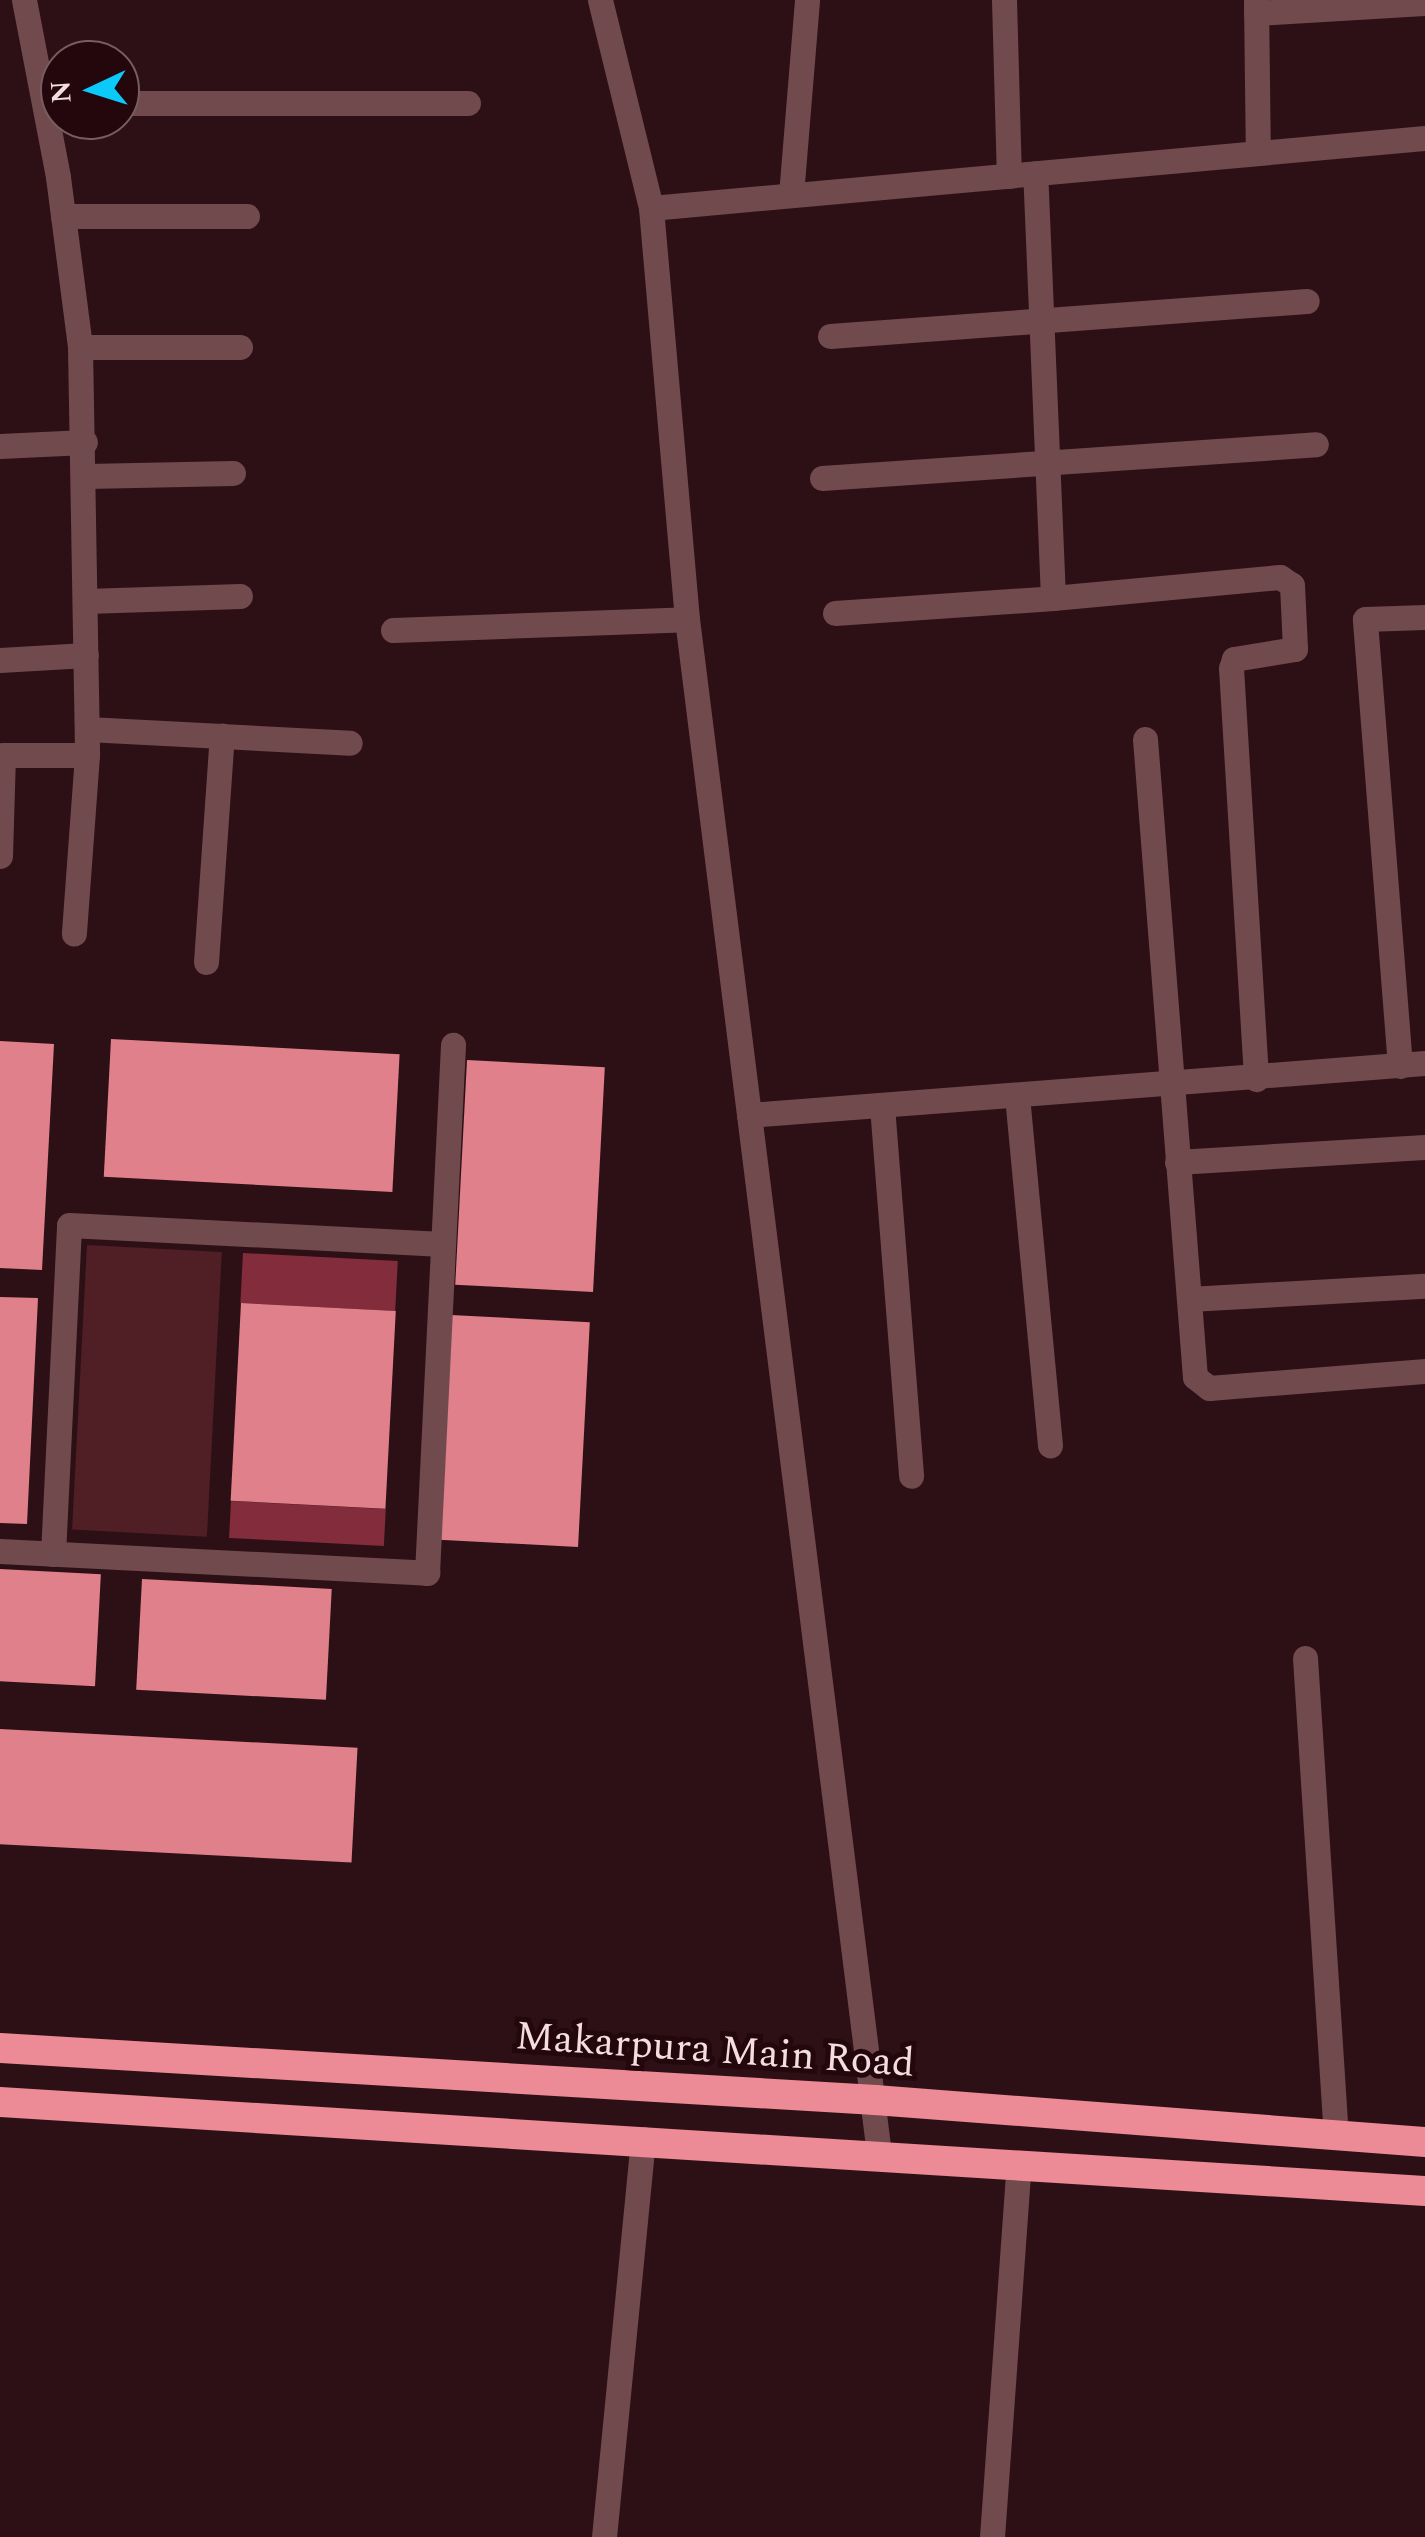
<!DOCTYPE html>
<html>
<head>
<meta charset="utf-8">
<style>
	body { margin:0 }
	#map { position:relative; width:1425px; height:2537px; overflow:hidden; background:#2d1015; font-family:Spectral,serif }
	div>[style] { position:absolute }
	.green>* { inset:0; background:#501e25; transform-origin:0 0 }
	.water>* { inset:0; background:#832c3c; transform-origin:0 0 }
	.building>* { inset:0; background:#e0808b; transform-origin:0 0 }
	.minor>* { height:25px; margin:-12.5px; padding:0 12.5px; transform-origin:12.5px; border-radius:12.5px; background:#714a4e }
	.highway>* { height:30px; margin:-15px; padding:0 15px; transform-origin:15px; border-radius:15px; background:#ec8b96 }
	span { translate:-50% -50%; white-space:nowrap; text-align:center; line-height:1.15; -webkit-text-stroke:10px #23070c; paint-order:stroke }
	.street-label { font-size:40px; color:#f3dddf }
	.north { position:absolute; left:40px; top:40px; width:100px; height:100px; box-sizing:border-box; background:#23070c; border:2px solid #765d60; border-radius:50%; rotate:266deg; font-size:28px; font-weight:700; line-height:40px; text-align:center; color:#f3dddf }
	.north::after { content:''; display:block; margin:auto; width:35px; height:45px; background:#0bcafa; clip-path:polygon(50% 0,100% 100%,50% 72%,0 100%) }
</style>
</head>
<body>
<div id="map">
	<div class="green">
		<div style="left:87px;top:1245px;width:135px;height:285px;rotate:3deg"></div>
	</div>
	<div class="water">
		<div style="left:243px;top:1253px;width:155px;height:50px;rotate:3deg"></div>
		<div style="left:231px;top:1501px;width:155px;height:37px;rotate:3deg"></div>
	</div>
	<div class="building">
		<div style="left:111px;top:1039px;width:289px;height:138px;rotate:3deg"></div>
		<div style="clip-path:polygon(0 1041px,54px 1044px,42px 1270px,0 1268px)"></div>
		<div style="left:467px;top:1060px;width:138px;height:225px;rotate:3deg"></div>
		<div style="clip-path:polygon(0 1297px,38px 1298px,27px 1524px,0 1523px)"></div>
		<div style="left:241px;top:1303px;width:155px;height:198px;rotate:3deg"></div>
		<div style="left:451px;top:1315px;width:139px;height:225px;rotate:3deg"></div>
		<div style="left:0;top:1569px;width:101px;height:112px;rotate:3deg"></div>
		<div style="left:142px;top:1579px;width:190px;height:111px;rotate:3deg"></div>
		<div style="left:0;top:1729px;width:358px;height:115px;rotate:3deg"></div>
	</div>
	<div class="minor">
		<div style="left:24px;top:0;width:180px;rotate:79.1deg"></div>
		<div style="left:58px;top:177px;width:171px;rotate:82.6deg"></div>
		<div style="left:80px;top:347px;width:408px;rotate:89deg"></div>
		<div style="left:87px;top:755px;width:179px;rotate:94.2deg"></div>
		<div style="left:600px;top:0;width:214px;rotate:76.2deg"></div>
		<div style="left:651px;top:208px;width:413px;rotate:85deg"></div>
		<div style="left:687px;top:619px;width:1546px;rotate:82.87deg"></div>
		<div style="left:1004px;top:0;width:176px;rotate:88.4deg"></div>
		<div style="left:1256px;top:0;width:153px;rotate:89.3deg"></div>
		<div style="left:1256px;top:13px;width:169px;rotate:-3.4deg"></div>
		<div style="left:120px;top:103px;width:348px"></div>
		<div style="left:791px;top:195px;width:196px;rotate:-85.3deg"></div>
		<div style="left:651px;top:208px;width:777px;rotate:-5.17deg"></div>
		<div style="left:63px;top:216px;width:184px"></div>
		<div style="left:830px;top:336px;width:478px;rotate:-4.2deg"></div>
		<div style="left:80px;top:347px;width:160px"></div>
		<div style="left:0;top:446px;width:85px;rotate:-2.7deg"></div>
		<div style="left:86px;top:476px;width:147px;rotate:-1.2deg"></div>
		<div style="left:822px;top:478px;width:495px;rotate:-3.9deg"></div>
		<div style="left:1053px;top:598px;width:228px;rotate:-5.3deg"></div>
		<div style="left:1280px;top:577px;width:14px;rotate:34deg"></div>
		<div style="left:1292px;top:585px;width:64px;rotate:87.3deg"></div>
		<div style="left:1295px;top:649px;width:62px;rotate:170.7deg"></div>
		<div style="left:1234px;top:659px;width:9px;rotate:108deg"></div>
		<div style="left:1231px;top:668px;width:412px;rotate:86.5deg"></div>
		<div style="left:86px;top:601px;width:154px;rotate:-1.9deg"></div>
		<div style="left:835px;top:613px;width:219px;rotate:-3.9deg"></div>
		<div style="left:1053px;top:598px;width:425px;rotate:-92.4deg"></div>
		<div style="left:393px;top:630px;width:294px;rotate:-2.1deg"></div>
		<div style="left:0;top:660px;width:86px;rotate:-3.3deg"></div>
		<div style="left:87px;top:729px;width:263px;rotate:3deg"></div>
		<div style="left:1145px;top:739px;width:640px;rotate:85.52deg"></div>
		<div style="left:1195px;top:1377px;width:18px;rotate:38deg"></div>
		<div style="left:1209px;top:1388px;width:217px;rotate:-4.5deg"></div>
		<div style="left:0;top:856px;width:101px;rotate:-88.3deg"></div>
		<div style="left:3px;top:755px;width:84px"></div>
		<div style="left:206px;top:962px;width:227px;rotate:-86deg"></div>
		<div style="left:1400px;top:1066px;width:448px;rotate:-94.5deg"></div>
		<div style="left:1365px;top:619px;width:60px;rotate:-1.9deg"></div>
		<div style="left:1017px;top:1096px;width:351px;rotate:84.6deg"></div>
		<div style="left:882px;top:1106px;width:371px;rotate:85.5deg"></div>
		<div style="left:749px;top:1115px;width:678px;rotate:-4.4deg"></div>
		<div style="left:1177px;top:1162px;width:248px;rotate:-3.5deg"></div>
		<div style="left:1189px;top:1299px;width:236px;rotate:-3.2deg"></div>
		<div style="left:0;top:1551px;width:428px;rotate:2.9deg"></div>
		<div style="left:427px;top:1573px;width:529px;rotate:-87.18deg"></div>
		<div style="left:53px;top:1554px;width:329px;rotate:-87.2deg"></div>
		<div style="left:69px;top:1225px;width:374px;rotate:2.9deg"></div>
		<div style="left:1305px;top:1658px;width:480px;rotate:86.3deg"></div>
		<div style="left:604px;top:2537px;width:400px;rotate:-84.4deg"></div>
		<div style="left:992px;top:2537px;width:375px;rotate:-85.9deg"></div>
	</div>
	<div class="highway">
		<div style="left:0;top:2048px;width:877px;rotate:3.4deg"></div>
		<div style="left:875px;top:2100px;width:552px;rotate:4.37deg"></div>
		<div style="left:0;top:2102px;width:1428px;rotate:3.57deg"></div>
	</div>
	<div class="street-label">
		<span style="left:715px;top:2051px;rotate:4deg">Makarpura Main Road</span>
	</div>
	<div class="north">N</div>
</div>
</body>
</html>
